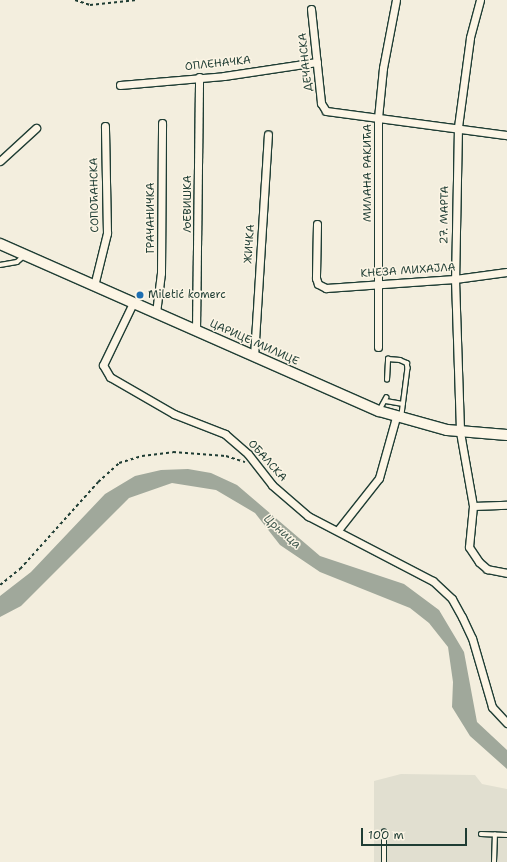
<!DOCTYPE html>
<html>
<head>
<meta charset="utf-8">
<style>
	body { margin:0 }
	#map { position:relative; width:507px; height:862px; overflow:hidden; background:#f3eede; font-family:"Shantell Sans",sans-serif }
	div>[style] { position:absolute }
	.built>* { inset:0; background:#e1dfd0 }
	.water>* { inset:0; background:#a0a89b }
	.path>* { height:1.5px; margin-top:-0.75px; transform-origin:0; background:repeating-linear-gradient(90deg,#1f3d34 0 3px,transparent 0 6px) }
	.roads { filter:drop-shadow(1px 0 #1f3d34) drop-shadow(-1px 0 #1f3d34) drop-shadow(0 1px #1f3d34) drop-shadow(0 -1px #1f3d34) }
	.service>* { height:3.5px; margin:-1.75px; padding:0 1.75px; transform-origin:1.75px; border-radius:1.75px; background:#fcf5e5 }
	.minor>* { height:7px; margin:-3.5px; padding:0 3.5px; transform-origin:3.5px; border-radius:3.5px; background:#fcf5e5 }
	.secondary>* { height:10px; margin:-5px; padding:0 5px; transform-origin:5px; border-radius:5px; background:#fcf5e5 }
	.dots>* { width:11px; height:11px; translate:-50% -50%; box-sizing:border-box; border:2px solid #fcf5e5; border-radius:50% }
	span { translate:-50% -50%; white-space:nowrap; text-align:center; line-height:1.15; -webkit-text-stroke:3px #fcf5e5; paint-order:stroke }
	.street-label { font-size:11px; color:#1f3d34 }
	.poi-label { font-size:11px; color:#1f3d34 }
	.left { translate:0 -50%; text-align:left }
	.water-label { font-size:12px; color:#465d53; font-style:italic }
	.scale { position:absolute; left:361px; top:828px; width:106px; height:18px; box-sizing:border-box; border:2px solid #1f3d34; border-top:0; padding-left:5px; font-size:12px; line-height:14px; white-space:nowrap; color:#1f3d34; -webkit-text-stroke:3px #fcf5e5; paint-order:stroke }
</style>
</head>
<body>
<div id="map">
	<div class="built">
		<div style="clip-path:polygon(401px 774px,475px 775px,482px 784px,507px 789px,507px 862px,374px 862px,374px 781px)"></div>
	</div>
	<div class="water">
		<div style="clip-path:polygon(188px 469px,211px 473px,237px 485px,320px 556px,404px 584px,439px 610px,464px 652px,477px 722px,507px 750px,507px 769px,470px 736px,452px 707px,453px 682px,448px 647px,429px 623px,410px 608px,320px 572px,280px 545px,255px 513px,216px 490px,172px 483px,129px 498px,21px 606px,0 617px,0 596px,31px 572px,105px 494px,135px 476px,161px 470px)"></div>
	</div>
	<div class="path">
		<div style="left:75px;top:0;width:16px;rotate:18deg"></div>
		<div style="left:90px;top:5px;width:47px;rotate:-6.1deg"></div>
		<div style="left:0;top:585px;width:26px;rotate:-39deg"></div>
		<div style="left:20px;top:569px;width:117px;rotate:-48.1deg"></div>
		<div style="left:98px;top:482px;width:28px;rotate:-42deg"></div>
		<div style="left:119px;top:463px;width:24px;rotate:-17deg"></div>
		<div style="left:142px;top:456px;width:31px;rotate:-7deg"></div>
		<div style="left:173px;top:452px;width:53px;rotate:4.3deg"></div>
		<div style="left:226px;top:456px;width:20px;rotate:18deg"></div>
	</div>
	<div class="roads">
		<div class="service">
			<div style="left:0;top:265px;width:17px;rotate:-10deg"></div>
			<div style="left:17px;top:262px;width:9px;rotate:-41deg"></div>
			<div style="left:387px;top:380px;width:21px;rotate:-87deg"></div>
			<div style="left:388px;top:359px;width:12px;rotate:5deg"></div>
			<div style="left:400px;top:360px;width:8px;rotate:23deg"></div>
			<div style="left:407px;top:363px;width:5px;rotate:79deg"></div>
			<div style="left:408px;top:368px;width:47px;rotate:97.3deg"></div>
			<div style="left:386px;top:401px;width:17px;rotate:10deg"></div>
			<div style="left:380px;top:409px;width:13px;rotate:-61deg"></div>
			<div style="left:481px;top:834px;width:26px;rotate:2deg"></div>
			<div style="left:384px;top:862px;width:30px;rotate:-90deg"></div>
			<div style="left:494px;top:862px;width:27px;rotate:-88deg"></div>
		</div>
		<div class="minor">
			<div style="left:480px;top:0;width:39px;rotate:105deg"></div>
			<div style="left:470px;top:38px;width:90px;rotate:97.7deg"></div>
			<div style="left:458px;top:127px;width:152px;rotate:91.1deg"></div>
			<div style="left:455px;top:279px;width:153px;rotate:88.1deg"></div>
			<div style="left:460px;top:432px;width:75px;rotate:80deg"></div>
			<div style="left:473px;top:506px;width:41px;rotate:95.6deg"></div>
			<div style="left:469px;top:547px;width:18px;rotate:56deg"></div>
			<div style="left:479px;top:562px;width:11px;rotate:41deg"></div>
			<div style="left:487px;top:569px;width:20px;rotate:11deg"></div>
			<div style="left:311px;top:9px;width:95px;rotate:83.9deg"></div>
			<div style="left:321px;top:103px;width:9px;rotate:58deg"></div>
			<div style="left:326px;top:111px;width:183px;rotate:7.6deg"></div>
			<div style="left:120px;top:85px;width:104px;rotate:-4.9deg"></div>
			<div style="left:224px;top:76px;width:94px;rotate:-8.6deg"></div>
			<div style="left:0;top:161px;width:49px;rotate:-42.5deg"></div>
			<div style="left:317px;top:224px;width:54px;rotate:91.1deg"></div>
			<div style="left:316px;top:278px;width:6px;rotate:72deg"></div>
			<div style="left:318px;top:284px;width:9px;rotate:27deg"></div>
			<div style="left:326px;top:288px;width:129px;rotate:-4deg"></div>
			<div style="left:455px;top:279px;width:52px;rotate:-7.7deg"></div>
			<div style="left:94px;top:286px;width:55px;rotate:-76.2deg"></div>
			<div style="left:107px;top:233px;width:107px;rotate:-91.1deg"></div>
			<div style="left:133px;top:303px;width:69px;rotate:115.8deg"></div>
			<div style="left:103px;top:365px;width:14px;rotate:60deg"></div>
			<div style="left:110px;top:377px;width:74px;rotate:30deg"></div>
			<div style="left:174px;top:414px;width:55px;rotate:21.4deg"></div>
			<div style="left:225px;top:434px;width:30px;rotate:41deg"></div>
			<div style="left:248px;top:454px;width:39px;rotate:52deg"></div>
			<div style="left:272px;top:485px;width:48px;rotate:40.7deg"></div>
			<div style="left:308px;top:516px;width:141px;rotate:27.5deg"></div>
			<div style="left:433px;top:581px;width:26px;rotate:43deg"></div>
			<div style="left:452px;top:599px;width:21px;rotate:61deg"></div>
			<div style="left:462px;top:617px;width:23px;rotate:65deg"></div>
			<div style="left:472px;top:638px;width:72px;rotate:73.8deg"></div>
			<div style="left:492px;top:707px;width:22px;rotate:47deg"></div>
			<div style="left:156px;top:313px;width:40px;rotate:-82.9deg"></div>
			<div style="left:161px;top:273px;width:150px;rotate:-89.6deg"></div>
			<div style="left:196px;top:330px;width:253px;rotate:-89.3deg"></div>
			<div style="left:378px;top:347px;width:229px;rotate:-90deg"></div>
			<div style="left:378px;top:118px;width:50px;rotate:-84.3deg"></div>
			<div style="left:383px;top:68px;width:69px;rotate:-79.2deg"></div>
			<div style="left:254px;top:356px;width:222px;rotate:-86.4deg"></div>
			<div style="left:473px;top:506px;width:34px;rotate:-2deg"></div>
			<div style="left:338px;top:530px;width:66px;rotate:-51.7deg"></div>
			<div style="left:379px;top:478px;width:63px;rotate:-74.4deg"></div>
		</div>
		<div class="secondary">
			<div style="left:0;top:244px;width:414px;rotate:23.8deg"></div>
			<div style="left:379px;top:411px;width:71px;rotate:15.6deg"></div>
			<div style="left:447px;top:430px;width:60px;rotate:4.8deg"></div>
		</div>
	</div>
	<div class="dots">
		<div style="left:140px;top:295px;background:#1f6fb2"></div>
	</div>
	<div class="street-label">
		<span style="left:306px;top:62px;rotate:-96deg">ДЕЧАНСКА</span>
		<span style="left:218px;top:64px;rotate:-6deg">ОПЛЕНАЧКА</span>
		<span style="left:368px;top:173px;rotate:-90deg">МИЛАНА РАКИЋА</span>
		<span style="left:95px;top:195px;rotate:-91deg">СОПОЋАНСКА</span>
		<span style="left:188px;top:204px;rotate:-90deg">ЉЕВИШКА</span>
		<span style="left:445px;top:215px;rotate:-89deg">27. МАРТА</span>
		<span style="left:151px;top:218px;rotate:-90deg">ГРАЧАНИЧКА</span>
		<span style="left:250px;top:244px;rotate:-86deg">ЖИЧКА</span>
		<span style="left:408px;top:271px;rotate:-4deg">КНЕЗА МИХАЈЛА</span>
		<span style="left:254px;top:343px;rotate:24deg">ЦАРИЦЕ МИЛИЦЕ</span>
		<span style="left:267px;top:461px;rotate:48deg">ОБАЛСКА</span>
	</div>
	<div class="poi-label">
		<span class="left" style="left:148px;top:295px">Miletić komerc</span>
	</div>
	<div class="water-label">
		<span style="left:282px;top:532px;rotate:41deg">Црница</span>
	</div>
	<div class="scale">100 m</div>
</div>
</body>
</html>
